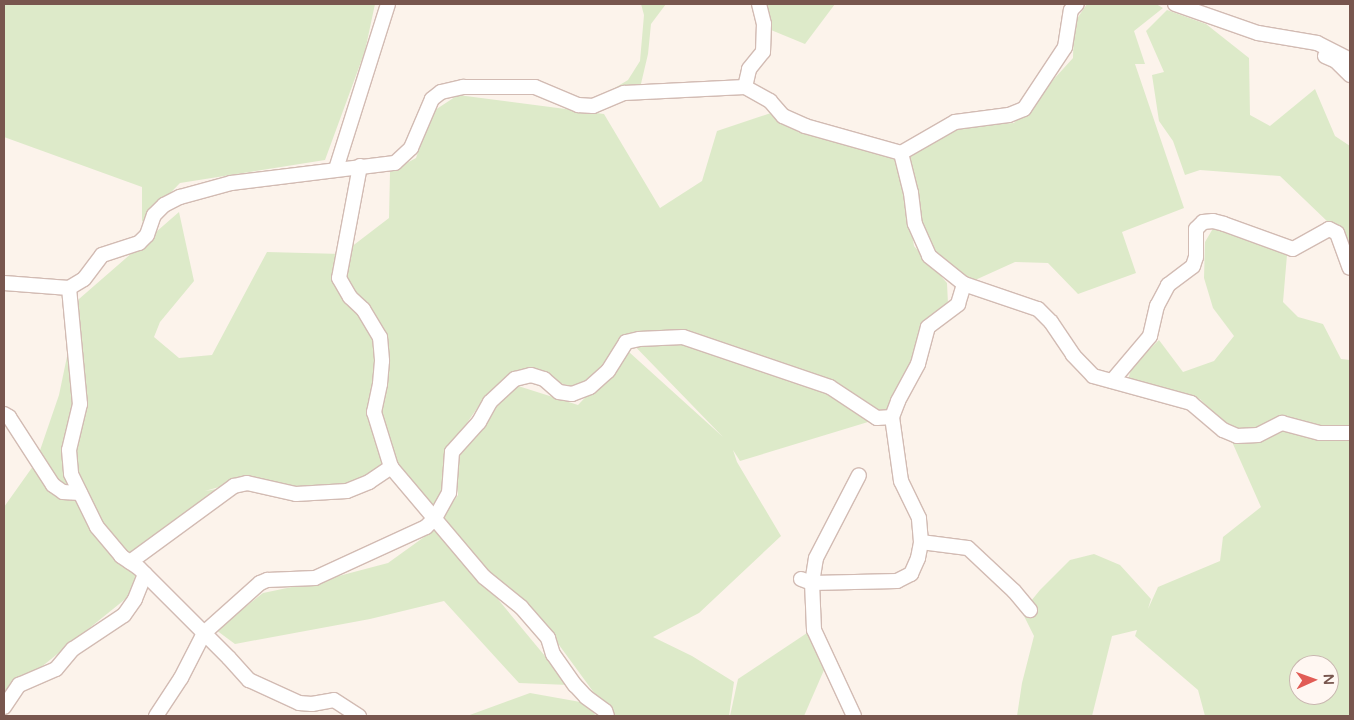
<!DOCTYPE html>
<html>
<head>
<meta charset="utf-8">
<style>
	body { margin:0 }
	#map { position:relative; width:1354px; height:720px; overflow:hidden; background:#fcf3eb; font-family:"Varela Round",sans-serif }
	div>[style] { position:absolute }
	.green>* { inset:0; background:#ddeac9 }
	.roads { filter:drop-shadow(1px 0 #d2bbb3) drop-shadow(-1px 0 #d2bbb3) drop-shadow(0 1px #d2bbb3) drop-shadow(0 -1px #d2bbb3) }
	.minor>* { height:14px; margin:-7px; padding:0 7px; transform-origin:7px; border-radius:7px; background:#fff }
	span { translate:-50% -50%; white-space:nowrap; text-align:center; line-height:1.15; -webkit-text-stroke:4.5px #fff7f2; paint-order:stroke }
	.frame { position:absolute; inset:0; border:5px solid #78564e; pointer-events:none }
	.north { position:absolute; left:1289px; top:655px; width:50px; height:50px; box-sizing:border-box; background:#fff7f2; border:1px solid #c9b7b0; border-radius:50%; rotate:88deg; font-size:14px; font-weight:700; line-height:20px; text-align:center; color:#78564e }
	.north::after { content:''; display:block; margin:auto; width:18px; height:22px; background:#e15c55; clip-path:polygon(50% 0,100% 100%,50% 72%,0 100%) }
</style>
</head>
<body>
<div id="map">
	<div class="green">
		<div style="clip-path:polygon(4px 4px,375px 4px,365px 51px,325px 160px,180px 183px,142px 222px,142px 187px,4px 137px)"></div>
		<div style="clip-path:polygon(641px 4px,666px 4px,651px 24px,648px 54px,640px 88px,608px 92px,628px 80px,640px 61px,644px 15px)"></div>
		<div style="clip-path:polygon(764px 4px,835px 4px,805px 44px,771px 30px)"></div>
		<div style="clip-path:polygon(1087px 4px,1156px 4px,1163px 8px,1134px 31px,1145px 64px,1135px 64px,1184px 208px,1122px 232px,1136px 273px,1078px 294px,1048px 263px,1015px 262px,973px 281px,935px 255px,922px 230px,910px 156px,961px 126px,1014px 123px,1073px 58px,1074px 23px)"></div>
		<div style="clip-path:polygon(1167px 10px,1206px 24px,1249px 58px,1250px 115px,1270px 126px,1315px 89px,1335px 136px,1350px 146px,1350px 259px,1329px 223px,1280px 176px,1200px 170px,1185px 175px,1173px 141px,1159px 121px,1152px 75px,1164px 72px,1146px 31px)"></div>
		<div style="clip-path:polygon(458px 95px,604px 114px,660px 208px,702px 181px,717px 131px,774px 112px,798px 132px,900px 156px,914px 246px,947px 283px,948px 304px,922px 330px,891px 415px,740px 461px,733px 450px,737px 462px,781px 536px,699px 613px,653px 637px,692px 656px,734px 682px,729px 716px,611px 716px,551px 634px,487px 571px,442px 517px,458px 495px,456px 455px,515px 385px,578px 405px,629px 352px,723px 437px,625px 336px,594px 375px,580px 389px,563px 384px,529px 367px,485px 397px,448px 450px,446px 492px,434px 508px,391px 467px,329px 492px,233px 483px,205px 491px,234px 486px,131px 561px,139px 588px,19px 685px,4px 703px,4px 507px,36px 462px,59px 395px,79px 299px,179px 212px,194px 281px,160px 322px,154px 337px,179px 358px,212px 355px,267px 252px,342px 254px,389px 218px,390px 172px,416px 158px,432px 112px)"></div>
		<div style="clip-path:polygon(evenodd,1215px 225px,1287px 255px,1283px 302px,1298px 317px,1323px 324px,1341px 359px,1350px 360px,1350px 716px,1205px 716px,1198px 690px,1135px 636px,1137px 630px,1112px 636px,1092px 716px,1017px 716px,1022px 683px,1034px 636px,1022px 612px,1040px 590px,1070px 560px,1094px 554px,1120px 565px,1151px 599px,1148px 609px,1158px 587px,1220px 561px,1223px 537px,1261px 507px,1225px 426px,1200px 399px,1128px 380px,1132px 366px,1159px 340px,1183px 372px,1214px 361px,1234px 336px,1213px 308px,1204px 278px,1205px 242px,1215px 225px,1299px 665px,1329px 665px,1329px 695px,1299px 695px,1299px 665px)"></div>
		<div style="clip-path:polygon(438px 527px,569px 685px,519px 683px,444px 601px,370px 619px,235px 644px,216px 630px,263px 593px,316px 582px,388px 563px)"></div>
		<div style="clip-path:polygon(807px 633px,824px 670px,804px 716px,730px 716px,738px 679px)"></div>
		<div style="clip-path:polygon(530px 693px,586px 703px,596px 716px,467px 716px)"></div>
	</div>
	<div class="roads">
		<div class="minor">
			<div style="left:1175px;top:4px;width:88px;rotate:19.3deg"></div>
			<div style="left:1258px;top:33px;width:60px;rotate:9.6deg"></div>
			<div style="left:1317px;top:43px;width:37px;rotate:27deg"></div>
			<div style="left:1325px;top:56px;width:12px;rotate:24deg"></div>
			<div style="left:1336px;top:61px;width:20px;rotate:45deg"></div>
			<div style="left:745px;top:87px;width:18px;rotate:-77deg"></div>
			<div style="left:749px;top:69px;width:22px;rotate:-51deg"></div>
			<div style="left:763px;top:52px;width:28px;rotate:-88deg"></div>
			<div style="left:764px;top:24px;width:21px;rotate:-104deg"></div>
			<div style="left:901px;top:153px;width:62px;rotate:-29.9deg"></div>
			<div style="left:955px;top:122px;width:54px;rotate:-7.4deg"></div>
			<div style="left:1009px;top:115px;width:16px;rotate:-22deg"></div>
			<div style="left:1024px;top:109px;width:74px;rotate:-56.5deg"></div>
			<div style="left:1065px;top:47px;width:37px;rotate:-81deg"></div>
			<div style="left:1071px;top:10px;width:8px;rotate:-45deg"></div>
			<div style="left:360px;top:166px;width:114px;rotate:100.6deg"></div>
			<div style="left:339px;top:278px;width:22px;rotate:60deg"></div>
			<div style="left:350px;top:297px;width:18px;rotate:43deg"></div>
			<div style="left:363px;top:309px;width:33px;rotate:59deg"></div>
			<div style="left:380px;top:337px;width:24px;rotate:85deg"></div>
			<div style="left:382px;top:361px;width:23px;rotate:95deg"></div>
			<div style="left:380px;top:384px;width:29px;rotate:102deg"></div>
			<div style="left:374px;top:412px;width:58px;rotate:72.8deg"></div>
			<div style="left:391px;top:467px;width:144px;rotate:49.8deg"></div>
			<div style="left:484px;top:577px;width:48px;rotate:39deg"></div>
			<div style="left:521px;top:607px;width:41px;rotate:48.9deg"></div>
			<div style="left:548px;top:638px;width:17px;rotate:73deg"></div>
			<div style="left:553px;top:654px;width:38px;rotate:55deg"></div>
			<div style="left:575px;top:685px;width:16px;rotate:47deg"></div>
			<div style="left:586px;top:697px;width:24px;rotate:36deg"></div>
			<div style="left:605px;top:711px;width:5px;rotate:68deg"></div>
			<div style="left:336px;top:169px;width:173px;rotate:-72.5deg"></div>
			<div style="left:4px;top:283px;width:65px;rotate:4.4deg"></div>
			<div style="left:69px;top:288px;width:17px;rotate:-31deg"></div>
			<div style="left:84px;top:279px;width:30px;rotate:-53deg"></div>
			<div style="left:102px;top:255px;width:39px;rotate:-18deg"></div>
			<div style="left:139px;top:243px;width:11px;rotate:-45deg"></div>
			<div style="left:147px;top:235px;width:21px;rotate:-71deg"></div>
			<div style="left:154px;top:215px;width:14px;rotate:-45deg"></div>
			<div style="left:164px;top:205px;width:18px;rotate:-27deg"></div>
			<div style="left:180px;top:197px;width:53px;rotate:-15.4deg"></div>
			<div style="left:231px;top:183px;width:165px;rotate:-7deg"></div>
			<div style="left:395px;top:163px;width:22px;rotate:-43deg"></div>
			<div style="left:411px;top:148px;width:53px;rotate:-66.8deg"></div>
			<div style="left:432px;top:99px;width:11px;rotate:-38deg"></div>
			<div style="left:441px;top:92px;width:23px;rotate:-13deg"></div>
			<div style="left:463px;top:87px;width:72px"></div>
			<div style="left:535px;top:87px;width:47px;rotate:22.7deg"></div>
			<div style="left:578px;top:105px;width:15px;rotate:4deg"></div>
			<div style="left:593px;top:106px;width:34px;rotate:-23deg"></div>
			<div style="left:624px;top:93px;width:121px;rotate:-2.8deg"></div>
			<div style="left:745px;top:87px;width:29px;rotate:29deg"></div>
			<div style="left:770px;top:101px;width:20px;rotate:49deg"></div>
			<div style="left:783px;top:116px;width:24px;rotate:24deg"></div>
			<div style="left:805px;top:126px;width:100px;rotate:15.7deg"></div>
			<div style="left:901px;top:153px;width:41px;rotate:76deg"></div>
			<div style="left:911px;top:193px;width:31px;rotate:83deg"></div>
			<div style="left:915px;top:224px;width:35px;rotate:66deg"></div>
			<div style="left:929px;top:256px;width:45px;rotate:38.7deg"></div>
			<div style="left:964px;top:284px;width:78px;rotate:18.7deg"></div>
			<div style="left:1038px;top:309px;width:18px;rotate:45deg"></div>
			<div style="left:1051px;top:322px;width:40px;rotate:56deg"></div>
			<div style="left:1073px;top:355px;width:29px;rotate:46deg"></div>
			<div style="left:1093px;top:376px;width:102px;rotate:15.4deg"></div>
			<div style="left:1191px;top:403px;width:42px;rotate:40.2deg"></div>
			<div style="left:1223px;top:430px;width:15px;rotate:23deg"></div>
			<div style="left:1237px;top:436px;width:21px;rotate:-3deg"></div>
			<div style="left:1258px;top:435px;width:27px;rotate:-27deg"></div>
			<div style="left:1282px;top:423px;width:39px;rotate:15deg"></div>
			<div style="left:1320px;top:433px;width:30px"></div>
			<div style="left:69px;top:288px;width:117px;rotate:84.6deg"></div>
			<div style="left:80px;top:404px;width:47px;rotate:103.4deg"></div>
			<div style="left:69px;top:450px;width:24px;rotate:85deg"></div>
			<div style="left:71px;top:474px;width:59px;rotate:63.9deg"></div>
			<div style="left:97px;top:527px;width:38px;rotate:50deg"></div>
			<div style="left:121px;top:556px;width:22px;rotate:34deg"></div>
			<div style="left:139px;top:568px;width:127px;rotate:45deg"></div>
			<div style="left:229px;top:658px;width:30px;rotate:48deg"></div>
			<div style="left:249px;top:680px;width:55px;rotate:24.7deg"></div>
			<div style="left:299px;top:703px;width:13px;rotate:4deg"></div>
			<div style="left:312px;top:704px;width:22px;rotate:-10deg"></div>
			<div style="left:334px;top:700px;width:30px;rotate:33deg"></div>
			<div style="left:1112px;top:381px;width:59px;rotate:-49.8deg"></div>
			<div style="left:1150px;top:336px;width:31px;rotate:-77deg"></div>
			<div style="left:1157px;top:306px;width:24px;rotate:-62deg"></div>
			<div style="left:1168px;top:285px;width:31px;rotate:-37deg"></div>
			<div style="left:1193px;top:266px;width:9px;rotate:-72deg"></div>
			<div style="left:1196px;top:257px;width:28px;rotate:-90deg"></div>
			<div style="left:1196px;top:229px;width:10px;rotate:-45deg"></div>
			<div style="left:1203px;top:222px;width:10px;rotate:-6deg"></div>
			<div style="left:1213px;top:221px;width:11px;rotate:15deg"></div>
			<div style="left:1224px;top:224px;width:73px;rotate:19.9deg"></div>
			<div style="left:1293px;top:249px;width:41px;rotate:-29.1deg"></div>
			<div style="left:1329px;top:229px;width:9px;rotate:27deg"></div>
			<div style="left:1337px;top:233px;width:37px;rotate:70deg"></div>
			<div style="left:4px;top:414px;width:6px;rotate:31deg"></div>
			<div style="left:9px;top:417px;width:81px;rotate:57.1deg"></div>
			<div style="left:53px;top:485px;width:12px;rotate:35deg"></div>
			<div style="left:63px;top:492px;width:17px;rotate:3deg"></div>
			<div style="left:921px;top:542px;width:47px;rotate:7.3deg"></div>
			<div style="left:968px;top:548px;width:63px;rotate:43.1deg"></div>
			<div style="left:1014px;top:591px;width:25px;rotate:50deg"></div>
			<div style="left:130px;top:562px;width:129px;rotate:-36.2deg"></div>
			<div style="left:234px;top:486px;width:13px;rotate:-13deg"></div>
			<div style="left:247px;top:483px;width:50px;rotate:12.7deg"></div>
			<div style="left:296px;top:494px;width:51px;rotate:-3.4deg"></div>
			<div style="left:347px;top:491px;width:24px;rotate:-22deg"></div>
			<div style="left:369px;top:482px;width:27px;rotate:-34deg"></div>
			<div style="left:801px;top:579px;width:12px;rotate:20deg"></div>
			<div style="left:812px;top:583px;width:85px;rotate:-1.3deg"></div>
			<div style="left:897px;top:581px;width:16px;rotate:-27deg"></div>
			<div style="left:911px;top:574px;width:17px;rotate:-66deg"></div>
			<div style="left:918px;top:558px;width:16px;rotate:-79deg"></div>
			<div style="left:921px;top:542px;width:24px;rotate:-95deg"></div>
			<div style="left:919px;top:518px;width:41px;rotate:-115.9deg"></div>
			<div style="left:901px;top:481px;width:65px;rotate:-98deg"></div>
			<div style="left:892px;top:417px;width:17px;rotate:-69deg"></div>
			<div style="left:898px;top:401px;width:42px;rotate:-61.6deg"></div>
			<div style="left:918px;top:364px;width:38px;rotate:-75deg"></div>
			<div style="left:928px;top:327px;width:38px;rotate:-37deg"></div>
			<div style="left:958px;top:304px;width:21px;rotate:-73deg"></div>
			<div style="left:4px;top:707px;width:27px;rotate:-56deg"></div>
			<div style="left:19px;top:685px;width:40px;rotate:-23.4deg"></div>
			<div style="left:56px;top:669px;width:26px;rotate:-50deg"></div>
			<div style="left:73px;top:649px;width:61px;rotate:-33.7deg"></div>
			<div style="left:124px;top:615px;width:19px;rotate:-55deg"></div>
			<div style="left:135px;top:599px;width:27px;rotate:-68deg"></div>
			<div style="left:156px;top:716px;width:45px;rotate:-56.7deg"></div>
			<div style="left:181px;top:678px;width:51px;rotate:-62.9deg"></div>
			<div style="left:204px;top:633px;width:75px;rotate:-41.8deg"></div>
			<div style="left:260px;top:583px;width:8px;rotate:-23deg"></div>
			<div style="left:267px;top:580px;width:48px;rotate:-2.4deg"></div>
			<div style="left:315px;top:578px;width:122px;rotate:-24.7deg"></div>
			<div style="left:426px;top:527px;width:13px;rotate:-45deg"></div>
			<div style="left:435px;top:518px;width:29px;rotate:-61deg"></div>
			<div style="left:449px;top:493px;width:41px;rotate:-85.8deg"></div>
			<div style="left:452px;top:452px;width:40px;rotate:-48deg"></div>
			<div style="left:479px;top:422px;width:23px;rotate:-61deg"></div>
			<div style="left:490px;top:402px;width:34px;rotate:-43deg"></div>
			<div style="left:515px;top:379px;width:16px;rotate:-14deg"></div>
			<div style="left:531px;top:375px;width:14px;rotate:17deg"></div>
			<div style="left:544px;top:379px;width:20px;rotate:41deg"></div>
			<div style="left:559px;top:392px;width:13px;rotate:9deg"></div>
			<div style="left:572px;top:394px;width:19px;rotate:-21deg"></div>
			<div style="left:590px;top:387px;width:24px;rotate:-42deg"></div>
			<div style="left:608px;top:371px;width:34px;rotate:-58deg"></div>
			<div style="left:626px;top:342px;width:13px;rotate:-13deg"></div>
			<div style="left:639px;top:339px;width:44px;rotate:-2.6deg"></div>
			<div style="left:683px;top:337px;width:155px;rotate:18.8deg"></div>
			<div style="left:830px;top:387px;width:56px;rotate:33.4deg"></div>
			<div style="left:877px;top:418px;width:15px;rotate:-4deg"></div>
			<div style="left:854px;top:716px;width:95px;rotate:-114.9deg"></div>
			<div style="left:814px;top:630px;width:47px;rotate:-92.4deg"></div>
			<div style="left:812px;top:583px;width:25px;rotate:-81deg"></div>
			<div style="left:816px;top:558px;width:93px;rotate:-62.6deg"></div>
		</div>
	</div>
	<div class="frame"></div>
	<div class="north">N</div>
</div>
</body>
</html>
